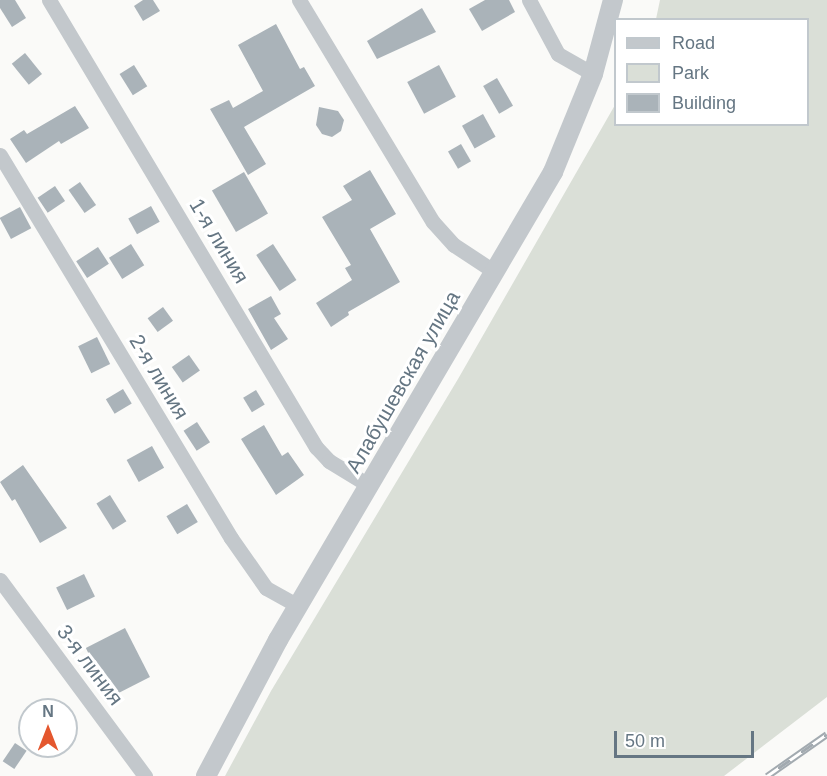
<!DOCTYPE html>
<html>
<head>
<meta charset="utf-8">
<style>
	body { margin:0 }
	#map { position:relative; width:827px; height:776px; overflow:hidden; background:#fafaf8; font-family:Helvetica,sans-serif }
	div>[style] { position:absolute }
	.green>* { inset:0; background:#dadfd7 }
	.building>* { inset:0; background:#aab3b9; transform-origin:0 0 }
	.minor>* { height:15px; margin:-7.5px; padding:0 7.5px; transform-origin:7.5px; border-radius:7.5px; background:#c3c8cc }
	.tertiary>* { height:20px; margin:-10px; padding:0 10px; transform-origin:10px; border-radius:10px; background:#c3c8cc }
	.rail>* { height:7px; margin-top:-3.5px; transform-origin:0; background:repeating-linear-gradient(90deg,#fff 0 14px,#a2aab0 0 28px); box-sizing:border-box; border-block:2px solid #a2aab0 }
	span { translate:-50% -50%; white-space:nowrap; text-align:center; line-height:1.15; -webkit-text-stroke:6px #fff; paint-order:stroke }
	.street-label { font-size:21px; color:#657683 }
	.legend { position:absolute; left:614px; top:18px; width:195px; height:108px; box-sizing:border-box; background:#fff; border:2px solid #c1c8cd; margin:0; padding:8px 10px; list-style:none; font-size:18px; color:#657683 }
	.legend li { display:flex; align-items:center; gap:12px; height:30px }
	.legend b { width:30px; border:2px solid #c1c8cd }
	.north { position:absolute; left:18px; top:698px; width:60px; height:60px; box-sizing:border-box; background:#fff; border:2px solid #c1c8cd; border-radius:50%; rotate:0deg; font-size:16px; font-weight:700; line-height:24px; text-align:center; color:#657683 }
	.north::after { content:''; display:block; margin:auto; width:21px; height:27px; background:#e4572e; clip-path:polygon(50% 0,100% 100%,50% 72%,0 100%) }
	.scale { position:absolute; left:614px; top:731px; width:140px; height:27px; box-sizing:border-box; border:3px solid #657683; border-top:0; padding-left:8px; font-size:18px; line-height:21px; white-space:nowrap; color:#657683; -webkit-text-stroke:4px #fff; paint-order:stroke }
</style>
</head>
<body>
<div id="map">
	<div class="green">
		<div style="clip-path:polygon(660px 0,827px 0,827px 697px,724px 776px,225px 776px,271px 691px,458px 379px,615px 105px,616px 124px,808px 124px,808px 20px,656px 19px)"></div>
	</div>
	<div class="building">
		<div style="clip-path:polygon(0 0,15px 0,26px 18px,12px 27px,0 8px)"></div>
		<div style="clip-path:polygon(143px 0,153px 0,160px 11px,143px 21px,134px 6px)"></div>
		<div style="clip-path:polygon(485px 0,509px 0,515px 12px,482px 31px,469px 9px)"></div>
		<div style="clip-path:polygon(422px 8px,436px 32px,377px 59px,367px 41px)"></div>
		<div style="clip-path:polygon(276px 24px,300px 69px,304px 67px,315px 86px,244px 127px,266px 164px,248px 175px,210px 109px,229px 100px,233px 108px,263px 91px,238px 45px)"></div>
		<div style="left:25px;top:53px;width:27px;height:17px;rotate:51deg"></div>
		<div style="left:134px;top:65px;width:25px;height:17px;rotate:58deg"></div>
		<div style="left:439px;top:65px;width:36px;height:36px;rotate:62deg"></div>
		<div style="left:497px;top:78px;width:32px;height:16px;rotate:60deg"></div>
		<div style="clip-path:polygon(75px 106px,89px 128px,61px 144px,59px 141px,26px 163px,10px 139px,24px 130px,27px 134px)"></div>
		<div style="clip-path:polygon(319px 107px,338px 111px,344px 120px,341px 131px,332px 137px,322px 134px,316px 125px)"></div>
		<div style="left:483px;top:114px;width:26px;height:24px;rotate:61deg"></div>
		<div style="left:461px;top:144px;width:20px;height:15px;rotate:60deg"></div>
		<div style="clip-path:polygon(370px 170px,396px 214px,370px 229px,400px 282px,348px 312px,349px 315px,331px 327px,316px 303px,352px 280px,345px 268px,351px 265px,322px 217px,352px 200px,343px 186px)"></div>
		<div style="left:244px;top:172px;width:48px;height:37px;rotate:60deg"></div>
		<div style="left:80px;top:182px;width:28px;height:14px;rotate:55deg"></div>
		<div style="left:55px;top:186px;width:18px;height:21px;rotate:56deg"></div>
		<div style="left:151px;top:206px;width:18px;height:26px;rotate:61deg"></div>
		<div style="left:20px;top:207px;width:24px;height:23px;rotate:62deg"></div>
		<div style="left:131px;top:244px;width:25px;height:26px;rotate:58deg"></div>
		<div style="left:273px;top:244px;width:43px;height:20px;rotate:57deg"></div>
		<div style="left:98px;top:247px;width:20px;height:26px;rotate:57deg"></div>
		<div style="clip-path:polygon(271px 296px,281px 314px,274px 318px,288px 339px,271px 350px,248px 309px)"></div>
		<div style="left:163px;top:307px;width:17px;height:19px;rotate:54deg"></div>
		<div style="left:97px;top:337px;width:30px;height:21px;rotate:64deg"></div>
		<div style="left:189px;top:355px;width:19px;height:21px;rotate:55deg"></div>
		<div style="left:123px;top:389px;width:17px;height:20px;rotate:59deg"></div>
		<div style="left:256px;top:390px;width:17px;height:15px;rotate:59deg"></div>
		<div style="left:197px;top:422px;width:24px;height:16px;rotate:57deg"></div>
		<div style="clip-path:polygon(264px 425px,282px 456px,288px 452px,304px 475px,276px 495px,241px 439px)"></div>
		<div style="left:152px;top:446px;width:25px;height:29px;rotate:61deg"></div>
		<div style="clip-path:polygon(23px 465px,67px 528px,40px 543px,15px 499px,12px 501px,0 482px)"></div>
		<div style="left:110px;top:495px;width:31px;height:16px;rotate:58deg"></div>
		<div style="left:187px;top:504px;width:21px;height:24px;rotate:59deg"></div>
		<div style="left:84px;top:574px;width:25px;height:31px;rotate:64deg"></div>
		<div style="left:125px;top:628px;width:55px;height:44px;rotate:63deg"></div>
		<div style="left:15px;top:743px;width:14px;height:22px;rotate:34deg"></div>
	</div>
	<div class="minor">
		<div style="left:49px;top:0;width:521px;rotate:59.15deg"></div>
		<div style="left:316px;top:447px;width:19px;rotate:47deg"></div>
		<div style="left:329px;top:461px;width:48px;rotate:31.4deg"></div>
		<div style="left:299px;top:0;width:259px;rotate:58.9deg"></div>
		<div style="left:433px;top:222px;width:31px;rotate:48deg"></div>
		<div style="left:454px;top:245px;width:49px;rotate:33.4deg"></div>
		<div style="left:529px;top:0;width:61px;rotate:61.8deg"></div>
		<div style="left:558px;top:54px;width:40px;rotate:29.7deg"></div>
		<div style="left:0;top:155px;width:447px;rotate:58.9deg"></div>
		<div style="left:231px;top:538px;width:61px;rotate:55deg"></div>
		<div style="left:266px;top:588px;width:37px;rotate:29deg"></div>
		<div style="left:0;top:580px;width:244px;rotate:53.5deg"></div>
	</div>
	<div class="tertiary">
		<div style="left:206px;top:776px;width:154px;rotate:-62.1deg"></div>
		<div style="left:278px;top:640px;width:543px;rotate:-59.56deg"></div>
		<div style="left:553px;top:172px;width:106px;rotate:-67.8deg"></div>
		<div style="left:593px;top:74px;width:77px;rotate:-74.9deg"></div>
	</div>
	<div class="rail">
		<div style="left:767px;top:776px;width:73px;rotate:-35deg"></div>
	</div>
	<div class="street-label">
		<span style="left:219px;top:241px;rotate:59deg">1-я линия</span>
		<span style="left:159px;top:377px;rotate:59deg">2-я линия</span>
		<span style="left:403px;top:382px;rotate:-60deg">Алабушевская улица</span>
		<span style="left:90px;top:665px;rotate:53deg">3-я линия</span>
	</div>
	<ul class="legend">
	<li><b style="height:8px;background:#c3c8cc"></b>Road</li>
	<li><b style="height:16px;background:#dadfd7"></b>Park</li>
	<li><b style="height:16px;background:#aab3b9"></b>Building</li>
	</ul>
	<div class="north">N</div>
	<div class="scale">50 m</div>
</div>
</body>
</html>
